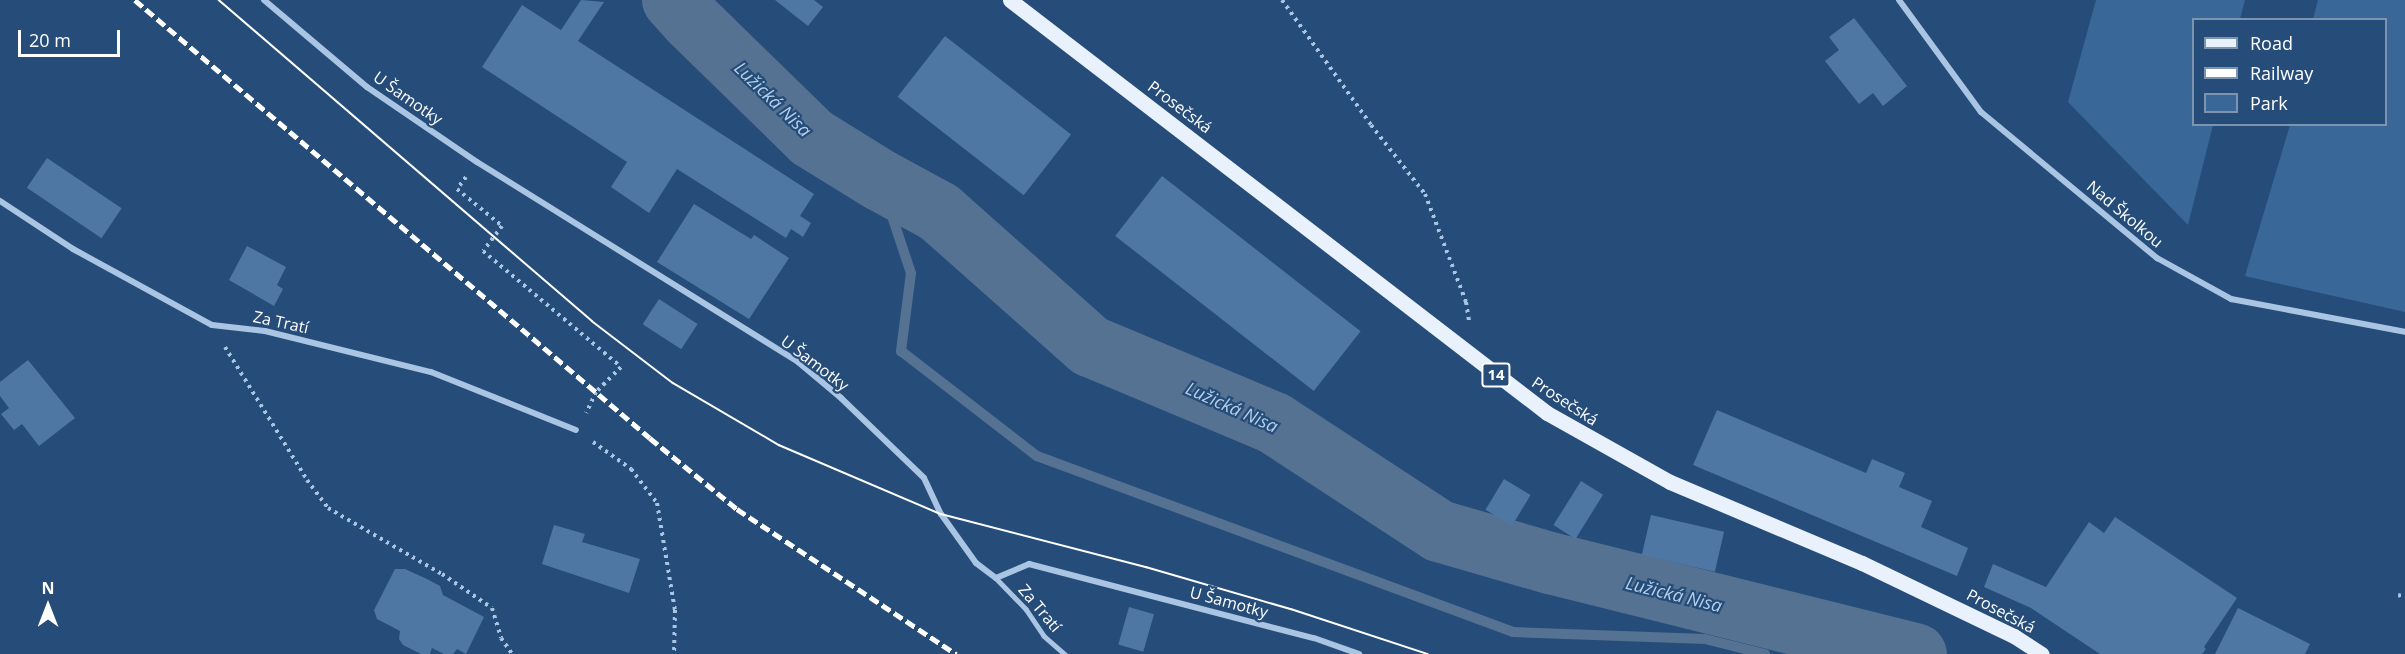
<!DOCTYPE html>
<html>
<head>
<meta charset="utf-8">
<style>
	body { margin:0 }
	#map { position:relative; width:2405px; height:654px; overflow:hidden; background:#264d79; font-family:"Open Sans",sans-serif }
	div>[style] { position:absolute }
	.green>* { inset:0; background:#396797 }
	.stream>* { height:10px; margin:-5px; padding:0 5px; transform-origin:5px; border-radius:5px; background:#567292 }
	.river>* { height:62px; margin:-31px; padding:0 31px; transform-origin:31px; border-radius:31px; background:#567292 }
	.building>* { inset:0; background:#4e77a3; transform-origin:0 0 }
	.path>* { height:4px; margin-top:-2px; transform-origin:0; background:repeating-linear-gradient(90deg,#a9c5e3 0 3px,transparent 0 7.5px) }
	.lane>* { height:4.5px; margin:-2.25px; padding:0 2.25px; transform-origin:2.25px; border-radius:2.25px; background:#a9c5e3 }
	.street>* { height:6px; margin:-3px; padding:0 3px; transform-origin:3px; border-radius:3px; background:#a9c5e3 }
	.primary>* { height:15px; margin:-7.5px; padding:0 7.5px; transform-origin:7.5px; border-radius:7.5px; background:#e8f1fc }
	.tram>* { height:1.5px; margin:-0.75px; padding:0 0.75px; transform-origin:0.75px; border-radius:0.75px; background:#fff }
	.rail>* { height:4.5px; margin-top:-2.25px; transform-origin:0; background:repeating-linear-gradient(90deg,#fff 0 10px,transparent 0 14.5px) }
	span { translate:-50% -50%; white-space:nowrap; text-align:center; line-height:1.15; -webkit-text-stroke:4.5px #264d79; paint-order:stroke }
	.shield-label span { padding:2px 4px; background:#264d79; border:2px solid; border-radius:4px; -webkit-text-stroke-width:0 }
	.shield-label { font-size:15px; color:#fff; font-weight:700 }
	.street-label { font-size:16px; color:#fff }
	.water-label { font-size:18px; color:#b4cfeb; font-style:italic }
	.legend { position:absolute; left:2192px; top:18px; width:195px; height:108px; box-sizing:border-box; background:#264d79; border:2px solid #7d94af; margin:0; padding:8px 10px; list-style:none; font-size:18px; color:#fff }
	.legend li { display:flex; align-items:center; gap:12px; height:30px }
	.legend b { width:30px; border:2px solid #7d94af }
	.north { position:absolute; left:18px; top:576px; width:60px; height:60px; -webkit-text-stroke:4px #264d79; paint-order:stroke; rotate:0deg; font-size:16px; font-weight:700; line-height:24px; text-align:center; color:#fff }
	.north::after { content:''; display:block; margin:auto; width:21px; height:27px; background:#fff; clip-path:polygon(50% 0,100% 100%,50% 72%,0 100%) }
	.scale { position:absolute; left:18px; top:30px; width:102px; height:27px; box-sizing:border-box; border:3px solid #fff; border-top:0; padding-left:8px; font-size:18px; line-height:21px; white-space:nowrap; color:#fff; -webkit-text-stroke:4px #264d79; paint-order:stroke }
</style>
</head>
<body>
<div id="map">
	<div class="green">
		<div style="clip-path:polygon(2096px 0,2245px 0,2240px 19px,2194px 20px,2194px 124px,2213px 125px,2188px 225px,2068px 102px)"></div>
		<div style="clip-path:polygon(2318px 0,2405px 0,2405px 312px,2245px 276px,2290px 125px,2386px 124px,2386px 20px,2313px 19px)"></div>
	</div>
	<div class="stream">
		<div style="left:880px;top:180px;width:98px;rotate:71.6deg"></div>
		<div style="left:911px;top:273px;width:79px;rotate:97.3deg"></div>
		<div style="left:901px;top:351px;width:172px;rotate:37.7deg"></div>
		<div style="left:1037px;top:456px;width:507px;rotate:20.29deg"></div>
		<div style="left:1513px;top:632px;width:192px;rotate:2.1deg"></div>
		<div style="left:1705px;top:639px;width:62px;rotate:14deg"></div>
		<div style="left:1866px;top:654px;width:14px;rotate:-51deg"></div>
	</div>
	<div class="river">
		<div style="left:673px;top:0;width:27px;rotate:48deg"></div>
		<div style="left:691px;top:20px;width:169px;rotate:44.3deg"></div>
		<div style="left:812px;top:138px;width:80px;rotate:31.7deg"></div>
		<div style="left:880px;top:180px;width:67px;rotate:28.5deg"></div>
		<div style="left:939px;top:212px;width:202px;rotate:41.6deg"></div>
		<div style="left:1090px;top:346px;width:199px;rotate:22.7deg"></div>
		<div style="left:1274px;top:423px;width:197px;rotate:33.2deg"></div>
		<div style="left:1439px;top:531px;width:116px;rotate:16.1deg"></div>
		<div style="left:1550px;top:563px;width:377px;rotate:14deg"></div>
	</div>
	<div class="building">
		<div style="clip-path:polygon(581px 0,604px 2px,578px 41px,814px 194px,800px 216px,811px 223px,803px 237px,791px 229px,786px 238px,677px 169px,649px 213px,611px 187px,627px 162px,482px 67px,522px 5px,561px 30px)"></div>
		<div style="clip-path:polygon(775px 0,814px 0,823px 7px,808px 26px)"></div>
		<div style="clip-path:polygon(1854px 18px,1907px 86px,1883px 106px,1873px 93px,1859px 104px,1825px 61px,1839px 50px,1829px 37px)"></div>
		<div style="left:945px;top:36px;width:160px;height:77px;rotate:38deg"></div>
		<div style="left:47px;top:158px;width:90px;height:36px;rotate:34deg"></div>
		<div style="left:1162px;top:176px;width:252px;height:76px;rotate:38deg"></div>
		<div style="clip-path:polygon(694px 204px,751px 239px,754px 235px,789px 258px,749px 319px,657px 262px)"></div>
		<div style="clip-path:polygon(247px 246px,286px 267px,277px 285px,283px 289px,274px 306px,229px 280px)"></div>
		<div style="left:659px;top:299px;width:46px;height:30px;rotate:33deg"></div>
		<div style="clip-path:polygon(28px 360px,75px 418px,39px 446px,22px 424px,14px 430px,1px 414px,9px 408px,0 396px,0 382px)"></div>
		<div style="clip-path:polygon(1717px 410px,1866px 473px,1872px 459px,1905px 473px,1899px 487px,1932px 501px,1921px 527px,1968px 548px,1957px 576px,1693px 465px)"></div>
		<div style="left:1504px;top:479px;width:31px;height:36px;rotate:31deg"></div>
		<div style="left:1581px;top:481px;width:26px;height:52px;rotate:32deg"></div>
		<div style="left:1651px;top:515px;width:75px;height:41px;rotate:13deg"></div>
		<div style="clip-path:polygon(2115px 517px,2237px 598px,2204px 647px,2206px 649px,2202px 654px,2100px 654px,2031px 608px,1984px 587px,1993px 564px,2046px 587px,2089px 522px,2104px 533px)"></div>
		<div style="clip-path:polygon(554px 525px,585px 534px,582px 542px,640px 559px,629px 593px,542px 564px)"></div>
		<div style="clip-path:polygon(395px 569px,405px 569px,427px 579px,440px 586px,443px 595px,484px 617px,466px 654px,457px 649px,453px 654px,444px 654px,432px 648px,430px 654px,421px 654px,403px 645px,399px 639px,400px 631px,377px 619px,374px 610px)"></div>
		<div style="left:1129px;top:607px;width:26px;height:39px;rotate:16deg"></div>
		<div style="clip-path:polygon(2238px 608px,2310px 644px,2305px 654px,2215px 654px)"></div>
	</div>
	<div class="path">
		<div style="left:1282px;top:0;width:153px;rotate:54.5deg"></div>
		<div style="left:1371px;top:125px;width:88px;rotate:52deg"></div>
		<div style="left:1425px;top:194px;width:116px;rotate:69.2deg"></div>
		<div style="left:1466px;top:302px;width:20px;rotate:81deg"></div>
		<div style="left:466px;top:177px;width:15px;rotate:127deg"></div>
		<div style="left:457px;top:189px;width:58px;rotate:39.4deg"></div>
		<div style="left:502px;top:226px;width:31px;rotate:127deg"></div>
		<div style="left:483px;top:251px;width:180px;rotate:40deg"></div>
		<div style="left:621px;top:367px;width:35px;rotate:135deg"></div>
		<div style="left:596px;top:392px;width:23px;rotate:115deg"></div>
		<div style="left:225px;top:347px;width:156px;rotate:58.3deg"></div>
		<div style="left:307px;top:480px;width:35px;rotate:53deg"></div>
		<div style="left:328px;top:508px;width:132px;rotate:30.1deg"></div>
		<div style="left:442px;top:574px;width:60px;rotate:34.2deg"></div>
		<div style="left:492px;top:608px;width:31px;rotate:73deg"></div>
		<div style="left:501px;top:638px;width:19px;rotate:55deg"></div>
		<div style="left:593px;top:442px;width:47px;rotate:35.4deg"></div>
		<div style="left:631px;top:469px;width:43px;rotate:52.6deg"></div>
		<div style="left:657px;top:503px;width:109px;rotate:80.5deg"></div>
		<div style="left:675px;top:610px;width:44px;rotate:91.3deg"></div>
		<div style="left:2398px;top:595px;width:7px;rotate:16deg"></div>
	</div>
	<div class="lane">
		<div style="left:996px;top:578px;width:43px;rotate:45.9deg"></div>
		<div style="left:1026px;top:609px;width:32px;rotate:56deg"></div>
		<div style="left:1044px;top:636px;width:28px;rotate:41deg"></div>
	</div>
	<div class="street">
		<div style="left:264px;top:0;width:135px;rotate:40.2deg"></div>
		<div style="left:367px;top:87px;width:133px;rotate:34.3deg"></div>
		<div style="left:477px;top:162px;width:378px;rotate:31.9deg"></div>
		<div style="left:798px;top:362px;width:56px;rotate:39.9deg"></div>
		<div style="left:841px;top:398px;width:115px;rotate:43.9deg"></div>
		<div style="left:924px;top:478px;width:40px;rotate:65deg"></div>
		<div style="left:941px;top:514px;width:60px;rotate:54.5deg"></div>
		<div style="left:976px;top:563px;width:25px;rotate:37deg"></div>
		<div style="left:996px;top:578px;width:36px;rotate:-23deg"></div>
		<div style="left:1029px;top:564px;width:294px;rotate:14.6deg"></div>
		<div style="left:1314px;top:638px;width:48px;rotate:19.6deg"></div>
		<div style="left:1899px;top:0;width:139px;rotate:53.8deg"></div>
		<div style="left:1981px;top:112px;width:229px;rotate:39.7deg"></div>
		<div style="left:2157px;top:258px;width:85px;rotate:29deg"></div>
		<div style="left:2231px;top:299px;width:177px;rotate:10.7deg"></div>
		<div style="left:0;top:201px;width:87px;rotate:33.3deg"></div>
		<div style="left:73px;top:249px;width:158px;rotate:28.7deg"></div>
		<div style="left:212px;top:325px;width:53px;rotate:6.5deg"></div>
		<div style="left:265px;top:331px;width:171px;rotate:13.9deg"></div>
		<div style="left:431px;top:372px;width:156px;rotate:21.8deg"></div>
	</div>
	<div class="primary">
		<div style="left:1010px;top:0;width:677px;rotate:37.56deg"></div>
		<div style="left:1547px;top:413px;width:141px;rotate:29.3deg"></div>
		<div style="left:1670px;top:482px;width:208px;rotate:22.9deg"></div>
		<div style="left:1862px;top:563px;width:169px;rotate:25.7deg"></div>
		<div style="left:2014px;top:636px;width:33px;rotate:33deg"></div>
	</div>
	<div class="tram">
		<div style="left:219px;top:0;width:492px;rotate:40.7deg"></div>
		<div style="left:592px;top:321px;width:102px;rotate:37.4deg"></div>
		<div style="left:673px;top:383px;width:123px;rotate:30.3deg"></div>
		<div style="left:779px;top:445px;width:176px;rotate:23.1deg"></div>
		<div style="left:941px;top:514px;width:212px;rotate:14.5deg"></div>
		<div style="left:1146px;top:567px;width:151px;rotate:16.2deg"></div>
		<div style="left:1291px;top:609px;width:144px;rotate:18.2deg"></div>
	</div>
	<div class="rail">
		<div style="left:135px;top:0;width:676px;rotate:40.38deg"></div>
		<div style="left:650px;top:438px;width:112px;rotate:39.2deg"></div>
		<div style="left:737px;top:509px;width:263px;rotate:33.5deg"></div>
	</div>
	<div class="shield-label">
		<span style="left:1496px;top:375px">14</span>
	</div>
	<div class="street-label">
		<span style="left:408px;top:98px;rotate:35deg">U Šamotky</span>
		<span style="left:1180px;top:107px;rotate:37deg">Prosečská</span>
		<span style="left:2125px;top:214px;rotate:40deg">Nad Školkou</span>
		<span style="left:281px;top:322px;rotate:12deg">Za Tratí</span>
		<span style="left:815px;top:363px;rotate:37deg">U Šamotky</span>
		<span style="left:1565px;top:401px;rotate:33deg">Prosečská</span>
		<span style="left:1229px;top:602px;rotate:15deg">U Šamotky</span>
		<span style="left:1040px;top:608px;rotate:50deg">Za Tratí</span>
		<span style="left:2001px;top:611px;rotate:28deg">Prosečská</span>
	</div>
	<div class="water-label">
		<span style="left:773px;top:99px;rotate:44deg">Lužická Nisa</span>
		<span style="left:1232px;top:407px;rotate:24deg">Lužická Nisa</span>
		<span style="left:1674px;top:594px;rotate:14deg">Lužická Nisa</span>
	</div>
	<ul class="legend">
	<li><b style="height:8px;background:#e8f1fc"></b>Road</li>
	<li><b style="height:8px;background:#fff"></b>Railway</li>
	<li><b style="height:16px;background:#396797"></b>Park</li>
	</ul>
	<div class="north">N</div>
	<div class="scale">20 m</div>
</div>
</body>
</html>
